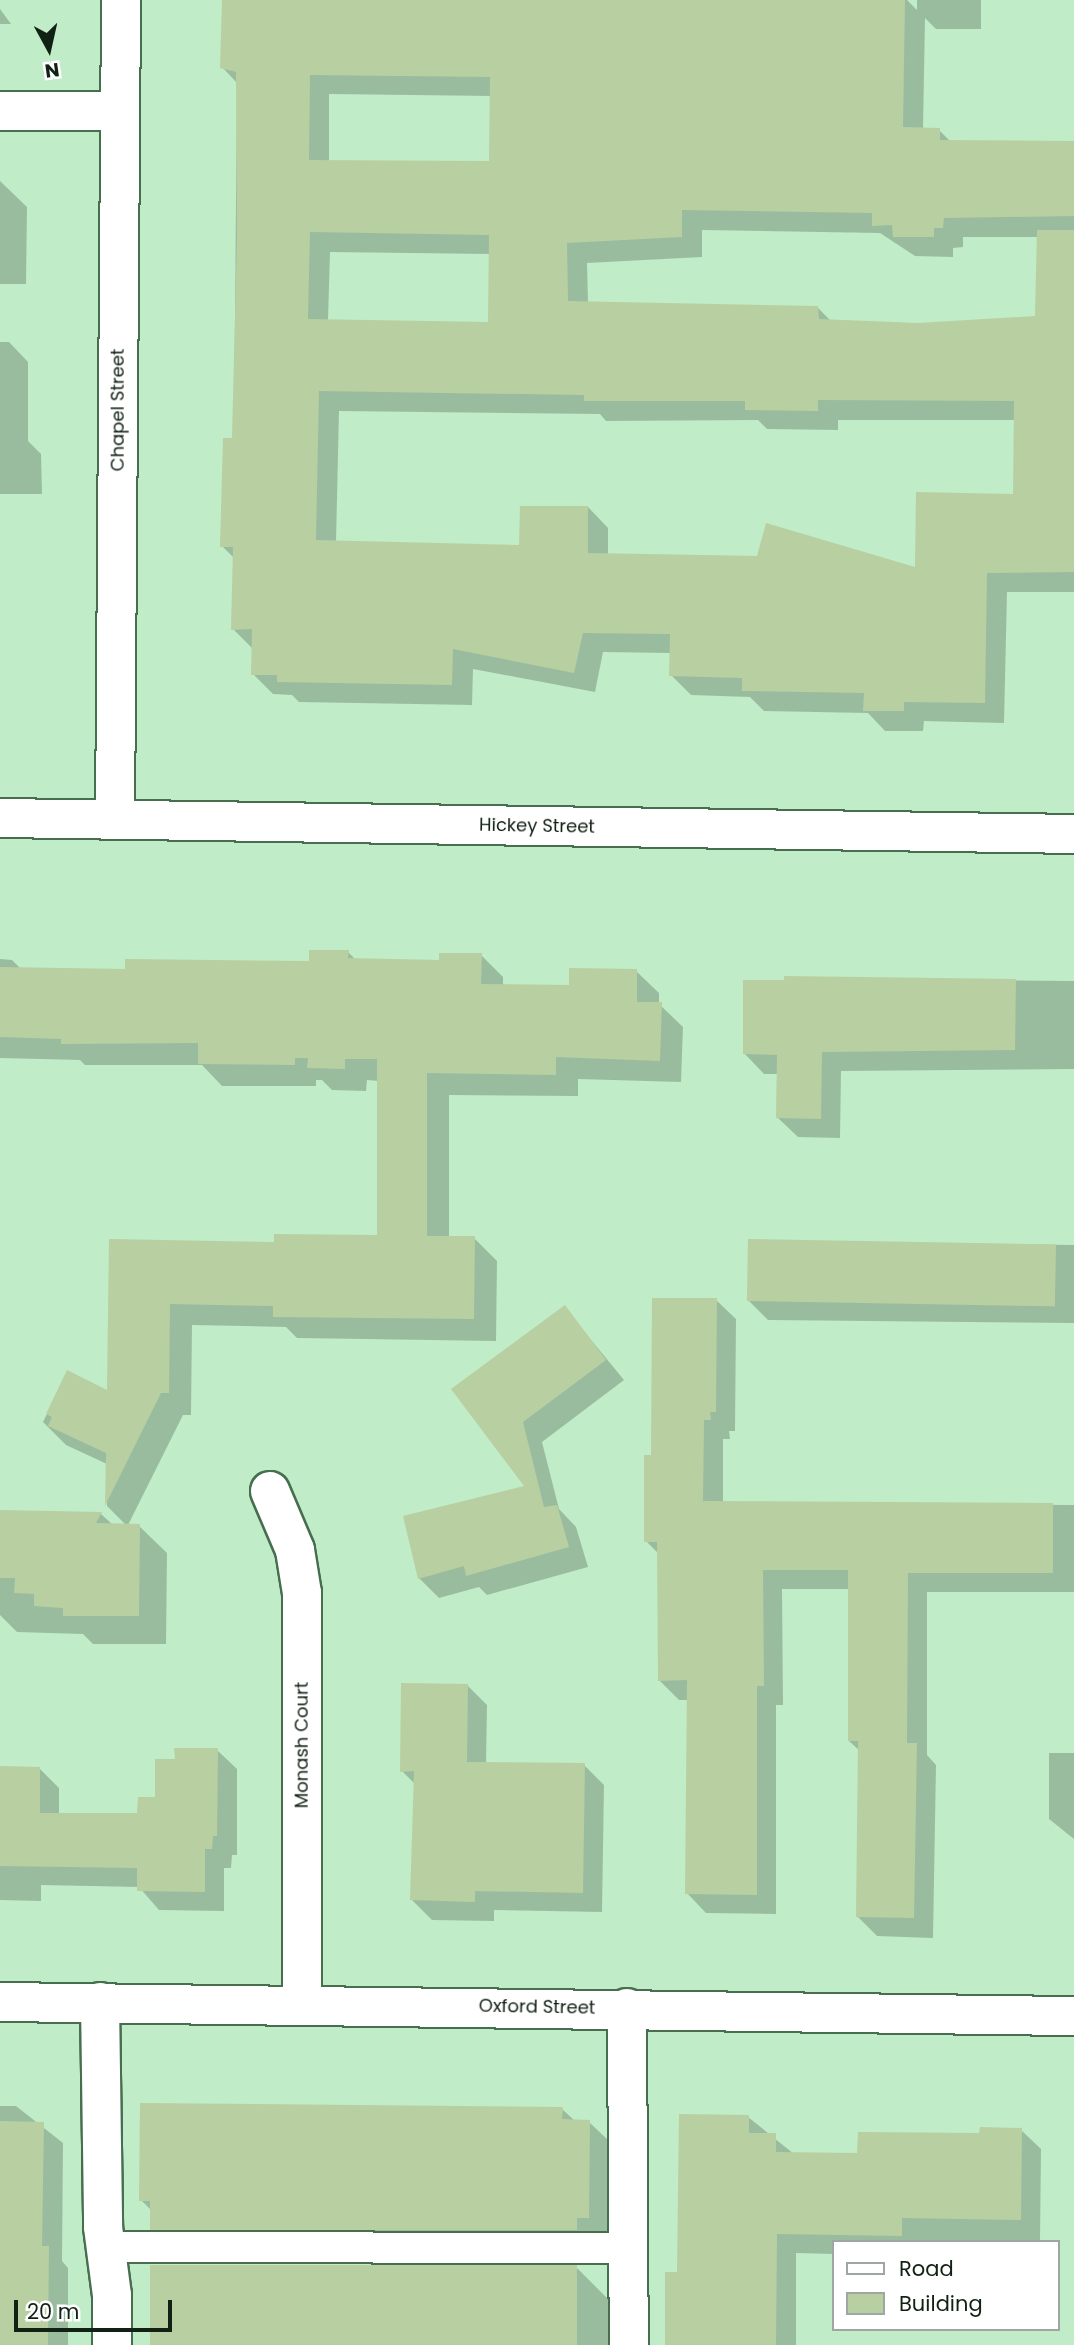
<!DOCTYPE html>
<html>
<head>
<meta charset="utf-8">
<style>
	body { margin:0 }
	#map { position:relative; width:1074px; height:2345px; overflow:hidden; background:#c0ecc7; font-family:Poppins,sans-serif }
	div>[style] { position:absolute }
	.shadow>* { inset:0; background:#0003 }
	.building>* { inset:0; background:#b8cfa1; transform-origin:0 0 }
	.roads { filter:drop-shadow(2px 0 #476e4f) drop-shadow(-2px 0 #476e4f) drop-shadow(0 2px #476e4f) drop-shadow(0 -2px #476e4f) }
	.lane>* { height:30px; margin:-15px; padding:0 15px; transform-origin:15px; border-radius:15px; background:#fff }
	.street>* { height:38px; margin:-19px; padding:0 19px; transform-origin:19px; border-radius:19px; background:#fff }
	span { translate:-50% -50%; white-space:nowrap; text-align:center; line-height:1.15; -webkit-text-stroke:7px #fff; paint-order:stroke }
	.street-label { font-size:18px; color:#112114 }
	.legend { position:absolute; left:832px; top:2240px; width:228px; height:91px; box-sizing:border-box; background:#fff; border:2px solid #a0a6a1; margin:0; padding:9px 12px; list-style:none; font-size:21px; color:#112114 }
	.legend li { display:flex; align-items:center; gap:14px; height:35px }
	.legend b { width:35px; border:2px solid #a0a6a1 }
	.north { position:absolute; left:14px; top:14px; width:70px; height:70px; -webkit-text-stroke:5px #fff; paint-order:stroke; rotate:172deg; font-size:19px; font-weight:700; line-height:28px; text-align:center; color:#112114 }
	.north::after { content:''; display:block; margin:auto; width:24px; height:32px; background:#112114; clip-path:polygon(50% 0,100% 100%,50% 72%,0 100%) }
	.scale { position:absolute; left:14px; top:2300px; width:158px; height:32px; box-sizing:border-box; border:4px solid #112114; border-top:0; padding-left:9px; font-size:21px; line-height:24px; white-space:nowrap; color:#112114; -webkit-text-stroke:5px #fff; paint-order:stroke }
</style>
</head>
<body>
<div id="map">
	<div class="shadow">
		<div style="clip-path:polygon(evenodd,224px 0,907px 0,917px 10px,917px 0,981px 0,981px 29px,936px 29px,925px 18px,923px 129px,939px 130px,951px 142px,1074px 142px,1074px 237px,963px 237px,963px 247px,953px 248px,953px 257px,915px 256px,880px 233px,702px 230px,702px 257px,587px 263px,588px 303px,818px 308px,831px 321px,918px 324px,1037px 318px,1074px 305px,1074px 592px,1007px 592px,1004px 723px,924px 721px,923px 731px,885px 731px,868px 713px,764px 711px,750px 697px,691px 695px,671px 675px,671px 653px,603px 652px,595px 692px,473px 669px,472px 705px,299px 702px,292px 695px,273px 694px,253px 674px,253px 649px,233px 629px,234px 558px,222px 546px,234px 440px,237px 83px,222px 67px,224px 0,329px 94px,492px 96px,491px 163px,329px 162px,329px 94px,224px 0,330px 252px,491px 254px,489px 324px,328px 321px,330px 252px,224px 0,339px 411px,600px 414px,606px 421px,758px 420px,767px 429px,838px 430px,838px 420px,1015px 420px,1015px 496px,916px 569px,608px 555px,608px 528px,588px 507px,521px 547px,336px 542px,339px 411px)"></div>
		<div style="clip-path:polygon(0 9px,11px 24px,0 24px)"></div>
		<div style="clip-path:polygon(0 181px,27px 207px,26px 284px,0 284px)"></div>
		<div style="clip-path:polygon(0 342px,9px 342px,28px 362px,28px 441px,41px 454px,42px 494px,0 494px)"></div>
		<div style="clip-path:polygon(348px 952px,356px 960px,440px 961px,481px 955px,503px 977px,503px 986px,571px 987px,636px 971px,659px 993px,659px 1004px,683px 1027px,681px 1082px,578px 1079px,578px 1096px,449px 1095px,449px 1238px,474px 1238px,497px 1261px,496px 1341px,297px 1338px,286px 1327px,192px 1325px,191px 1415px,183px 1415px,128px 1525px,139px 1526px,167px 1553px,166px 1644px,93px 1644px,83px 1634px,17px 1632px,0 1615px,0 1512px,101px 1514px,113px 1525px,126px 1525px,107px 1506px,107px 1464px,66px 1445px,43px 1422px,67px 1373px,108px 1393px,111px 1241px,276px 1244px,379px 1237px,379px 1081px,367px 1080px,366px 1091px,332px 1090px,322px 1080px,316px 1080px,316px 1086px,222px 1086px,202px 1065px,85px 1065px,80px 1060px,0 1058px,0 959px,12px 960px,21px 969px,126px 970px,311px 962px)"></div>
		<div style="clip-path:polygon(785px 978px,1074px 981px,1074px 1069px,841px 1071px,840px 1138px,798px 1137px,778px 1118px,778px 1074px,764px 1074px,745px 1054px)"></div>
		<div style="clip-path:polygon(750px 1241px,1074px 1245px,1074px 1323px,768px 1320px,748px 1300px)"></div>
		<div style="clip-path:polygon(716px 1300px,736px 1319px,735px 1431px,729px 1431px,730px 1439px,723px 1439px,723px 1503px,1074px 1505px,1074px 1592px,927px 1592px,927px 1755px,936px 1765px,933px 1938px,877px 1936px,857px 1916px,860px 1751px,849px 1741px,850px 1589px,782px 1589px,783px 1705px,776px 1705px,776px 1914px,706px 1913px,687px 1893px,689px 1700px,679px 1700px,659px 1680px,659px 1554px,646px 1541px,653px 1456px)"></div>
		<div style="clip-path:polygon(564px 1307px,624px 1380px,542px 1442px,559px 1509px,576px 1527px,588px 1567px,487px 1595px,479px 1587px,439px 1598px,419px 1578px,527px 1487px,454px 1390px)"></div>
		<div style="clip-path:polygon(467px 1685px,487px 1705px,486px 1764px,584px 1765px,604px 1785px,602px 1912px,494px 1910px,494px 1921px,432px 1920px,412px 1900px,415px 1784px,402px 1771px)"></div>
		<div style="clip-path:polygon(217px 1750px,237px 1769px,237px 1855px,232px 1855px,231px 1868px,224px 1868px,224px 1911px,159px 1910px,139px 1887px,41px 1885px,41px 1901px,0 1900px,0 1768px,39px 1768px,59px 1788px,59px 1814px,139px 1815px,157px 1799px,176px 1761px)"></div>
		<div style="clip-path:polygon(1049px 1753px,1074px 1753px,1074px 1839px,1049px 1819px)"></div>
		<div style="clip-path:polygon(0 2106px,16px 2106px,63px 2143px,62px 2261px,68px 2268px,68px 2345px,0 2345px)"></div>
		<div style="clip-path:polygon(562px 2109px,575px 2121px,589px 2122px,609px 2141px,608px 2237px,171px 2249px,152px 2229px,152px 2211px,141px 2200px)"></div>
		<div style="clip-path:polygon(748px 2117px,794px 2154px,859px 2154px,1021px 2130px,1041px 2149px,1040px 2240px,834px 2242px,834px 2254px,796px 2253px,796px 2345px,666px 2345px,679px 2274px)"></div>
		<div style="clip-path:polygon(576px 2267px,610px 2301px,610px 2345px,151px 2345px)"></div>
	</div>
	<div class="building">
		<div style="clip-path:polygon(evenodd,222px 0,905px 0,903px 127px,940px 128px,940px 140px,1074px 141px,1074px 216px,944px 218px,943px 228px,934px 228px,934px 237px,893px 237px,892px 225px,872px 226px,872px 213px,682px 210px,682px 237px,567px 243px,568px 301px,818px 306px,819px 319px,918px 323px,1035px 316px,1037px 230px,1074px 230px,1074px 572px,987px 573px,985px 703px,904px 702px,904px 711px,863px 711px,864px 693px,742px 691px,742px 678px,669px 676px,670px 634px,583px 633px,574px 673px,453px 649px,452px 685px,277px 682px,277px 675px,251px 675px,252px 629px,231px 630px,233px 547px,220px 547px,223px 438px,232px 438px,237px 235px,236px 72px,220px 68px,222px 0,310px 75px,490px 77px,489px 161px,309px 160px,310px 75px,222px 0,310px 232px,489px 235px,488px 322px,308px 319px,310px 232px,222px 0,319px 391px,584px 395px,584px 401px,745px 401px,745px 410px,818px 411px,818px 400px,1014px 401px,1013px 494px,916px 492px,915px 567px,766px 523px,757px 556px,588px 553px,588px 506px,520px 506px,519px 545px,316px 540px,319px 391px)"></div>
		<div style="clip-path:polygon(309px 950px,349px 950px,348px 958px,439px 960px,439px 953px,482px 953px,481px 984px,569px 985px,569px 968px,637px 969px,637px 1002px,662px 1002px,660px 1061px,556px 1057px,556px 1075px,427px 1073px,427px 1236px,475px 1236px,474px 1319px,273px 1317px,273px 1306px,170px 1304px,169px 1393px,161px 1393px,105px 1506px,106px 1453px,48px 1426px,52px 1417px,46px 1414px,67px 1370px,107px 1390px,109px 1239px,274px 1242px,274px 1234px,377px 1235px,377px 1059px,345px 1059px,345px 1069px,307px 1068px,308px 1058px,295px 1058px,295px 1065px,198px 1064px,198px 1043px,61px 1044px,61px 1039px,0 1037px,0 967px,125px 969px,125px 959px,309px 961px)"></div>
		<div style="clip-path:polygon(784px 976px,1016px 979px,1015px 1050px,822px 1052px,821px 1119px,776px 1118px,777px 1055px,743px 1054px,743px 980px,784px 980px)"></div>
		<div style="left:748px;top:1239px;width:308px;height:62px;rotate:1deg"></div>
		<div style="clip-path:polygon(652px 1298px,717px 1298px,716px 1412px,710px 1412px,711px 1420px,704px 1420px,703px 1501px,1053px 1503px,1053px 1573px,908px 1573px,907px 1743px,917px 1743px,914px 1918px,856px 1917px,858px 1741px,848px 1741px,848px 1570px,763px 1570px,764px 1686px,757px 1686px,757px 1895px,685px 1894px,687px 1680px,658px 1681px,657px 1542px,644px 1542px,644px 1455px,651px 1455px)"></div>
		<div style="clip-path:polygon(565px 1305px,606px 1360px,523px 1422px,544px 1507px,557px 1505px,569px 1547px,466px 1576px,464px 1566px,418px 1579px,403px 1516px,524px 1486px,451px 1389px)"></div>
		<div style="clip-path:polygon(0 1510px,102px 1512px,96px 1523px,140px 1524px,139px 1616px,63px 1616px,63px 1608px,34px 1606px,34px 1594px,14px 1593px,15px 1578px,0 1578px)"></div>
		<div style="clip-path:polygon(401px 1683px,468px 1684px,467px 1762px,585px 1763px,583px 1893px,475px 1891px,475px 1902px,410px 1900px,414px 1771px,400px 1772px)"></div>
		<div style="clip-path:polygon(174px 1748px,218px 1748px,217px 1836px,213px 1836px,212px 1849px,205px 1849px,205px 1892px,137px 1891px,137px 1868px,0 1866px,0 1766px,40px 1767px,40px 1813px,137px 1813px,138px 1797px,155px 1797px,155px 1759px,175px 1759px)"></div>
		<div style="clip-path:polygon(140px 2103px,563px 2107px,562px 2119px,590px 2120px,589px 2218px,577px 2218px,577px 2230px,150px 2230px,150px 2201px,139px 2201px)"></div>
		<div style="clip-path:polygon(679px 2114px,749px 2115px,749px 2133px,776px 2133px,776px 2152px,857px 2153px,858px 2132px,979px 2133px,980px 2127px,1022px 2128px,1021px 2220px,902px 2218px,902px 2236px,777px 2234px,776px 2345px,665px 2345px,665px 2272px,677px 2272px)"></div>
		<div style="clip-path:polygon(0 2121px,44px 2122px,42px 2246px,49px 2246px,48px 2345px,0 2345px)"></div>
		<div style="left:150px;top:2265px;width:427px;height:80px"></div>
	</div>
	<div class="roads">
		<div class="lane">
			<div style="left:108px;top:2247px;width:520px;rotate:0.11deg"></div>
		</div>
		<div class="street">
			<div style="left:0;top:111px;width:120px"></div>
			<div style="left:0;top:818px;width:1074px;rotate:0.85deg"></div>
			<div style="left:115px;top:820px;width:820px;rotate:-89.58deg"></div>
			<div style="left:270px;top:1491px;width:64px;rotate:67deg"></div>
			<div style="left:295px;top:1550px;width:44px;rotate:80.8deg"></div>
			<div style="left:302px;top:1593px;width:412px;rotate:90deg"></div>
			<div style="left:0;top:2002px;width:1074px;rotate:0.75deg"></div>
			<div style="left:100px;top:2002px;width:225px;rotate:89.2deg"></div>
			<div style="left:103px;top:2227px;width:69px;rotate:82.5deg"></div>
			<div style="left:112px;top:2295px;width:50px;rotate:90deg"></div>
			<div style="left:627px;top:2008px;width:337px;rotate:89.7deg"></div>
		</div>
	</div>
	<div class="street-label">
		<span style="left:118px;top:410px;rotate:-90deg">Chapel Street</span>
		<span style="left:537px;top:826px;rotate:1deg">Hickey Street</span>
		<span style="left:302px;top:1745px;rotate:-90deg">Monash Court</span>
		<span style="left:537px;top:2007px;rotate:1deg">Oxford Street</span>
	</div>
	<ul class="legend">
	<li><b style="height:9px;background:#fff"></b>Road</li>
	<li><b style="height:19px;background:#b8cfa1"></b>Building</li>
	</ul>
	<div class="north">N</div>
	<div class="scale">20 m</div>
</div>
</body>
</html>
